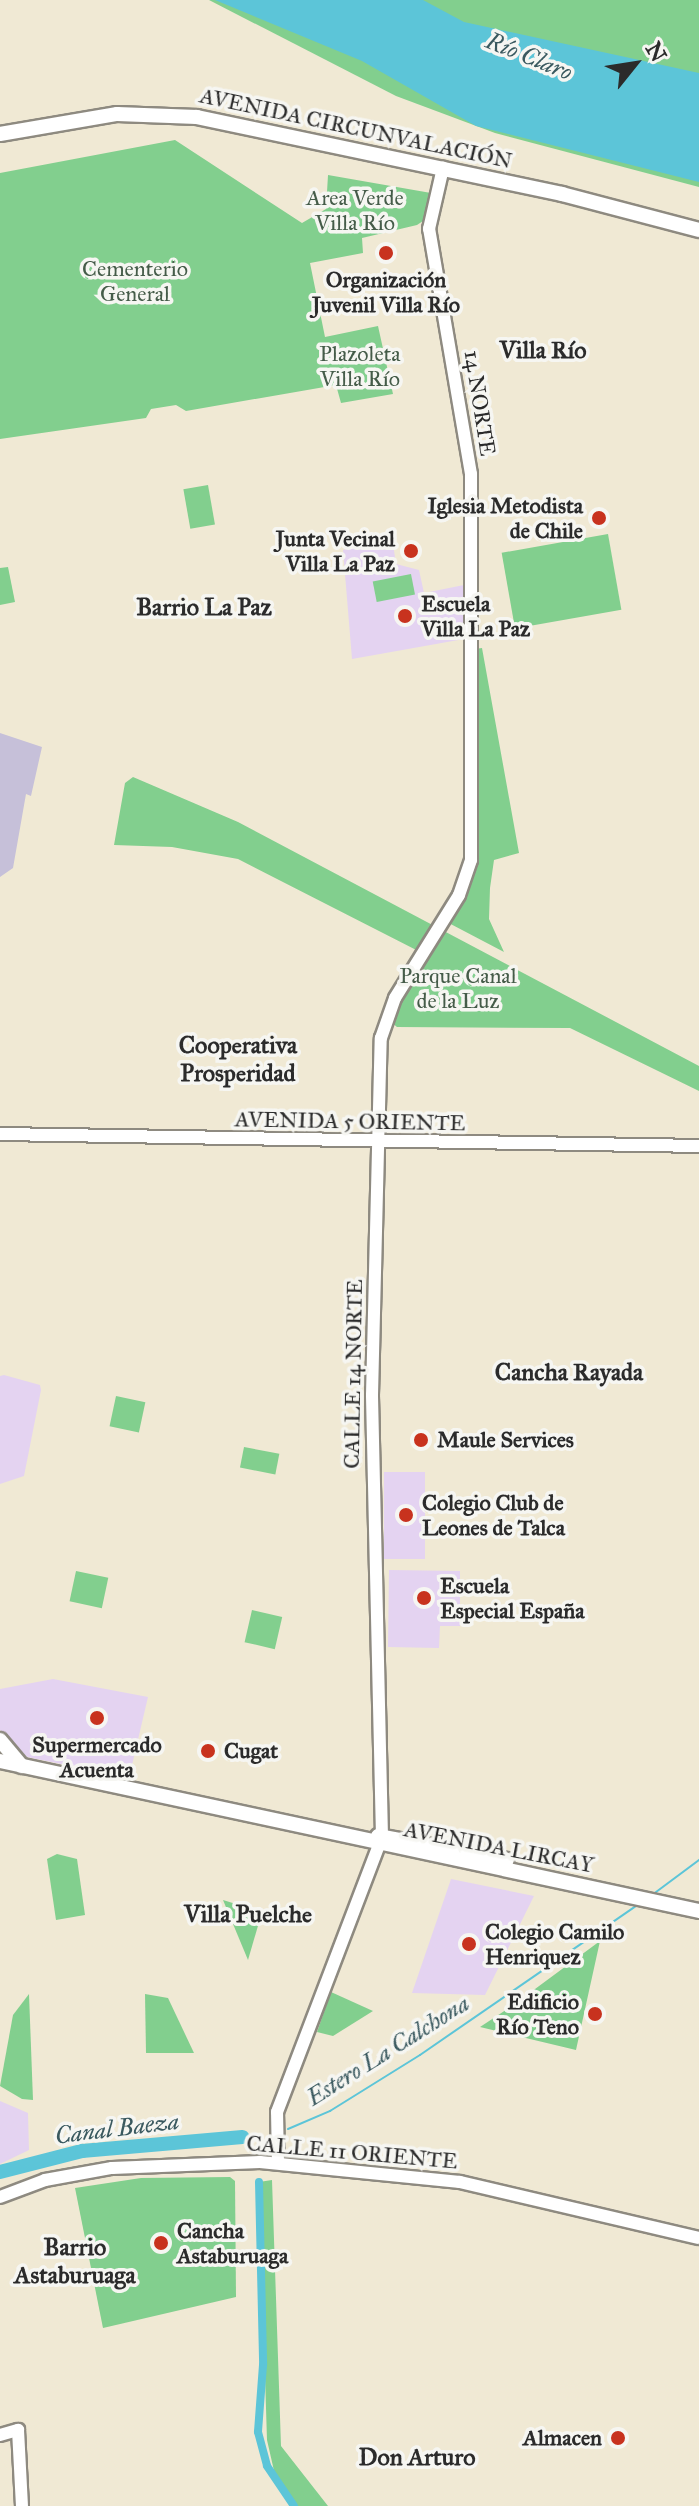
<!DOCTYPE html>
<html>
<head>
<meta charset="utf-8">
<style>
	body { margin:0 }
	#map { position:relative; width:699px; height:2506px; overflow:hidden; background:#f0e9d4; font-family:"IM FELL Great Primer",serif }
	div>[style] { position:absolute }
	.built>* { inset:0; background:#e4d3f1; transform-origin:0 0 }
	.industrial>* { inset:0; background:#c6c0d9 }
	.green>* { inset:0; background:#82cf8e; transform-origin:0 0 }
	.water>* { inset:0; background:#5cc5d8 }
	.stream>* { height:2px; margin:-1px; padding:0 1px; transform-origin:1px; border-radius:1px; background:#5cc5d8 }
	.canal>* { height:8px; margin:-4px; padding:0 4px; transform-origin:4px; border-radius:4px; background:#5cc5d8 }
	.river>* { height:14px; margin:-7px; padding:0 7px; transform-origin:7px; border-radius:7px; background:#5cc5d8 }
	.roads { filter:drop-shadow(2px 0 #8e8a80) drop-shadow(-2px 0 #8e8a80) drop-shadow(0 2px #8e8a80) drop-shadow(0 -2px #8e8a80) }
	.secondary>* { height:12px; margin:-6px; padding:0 6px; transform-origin:6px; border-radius:6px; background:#fff }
	.primary>* { height:14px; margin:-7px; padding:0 7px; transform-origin:7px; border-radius:7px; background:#fff }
	.dots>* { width:22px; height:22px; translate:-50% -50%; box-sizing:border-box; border:4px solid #f6f6f2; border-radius:50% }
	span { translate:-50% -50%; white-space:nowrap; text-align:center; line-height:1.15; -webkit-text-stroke:7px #f6f6f2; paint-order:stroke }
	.street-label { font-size:22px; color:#2b2b2b }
	.park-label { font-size:22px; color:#455c49 }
	.poi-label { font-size:22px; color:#2b2b2b; font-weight:700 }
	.right { translate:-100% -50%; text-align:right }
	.left { translate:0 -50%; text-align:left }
	.water-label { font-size:24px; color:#3a595f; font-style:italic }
	.neighbourhood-label { font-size:24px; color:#2b2b2b; font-weight:700 }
	.north { position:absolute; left:595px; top:24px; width:80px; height:80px; -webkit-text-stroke:6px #f6f6f2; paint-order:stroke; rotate:60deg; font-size:22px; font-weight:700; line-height:32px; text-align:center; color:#2b2b2b }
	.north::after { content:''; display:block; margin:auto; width:28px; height:36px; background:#2b2b2b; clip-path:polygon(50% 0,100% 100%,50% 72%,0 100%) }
</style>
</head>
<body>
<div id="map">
	<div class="built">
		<div style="clip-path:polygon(392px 537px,396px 564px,419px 570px,424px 593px,464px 585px,464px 639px,352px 659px,343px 550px)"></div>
		<div style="clip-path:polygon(4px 1375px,40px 1385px,41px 1390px,24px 1476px,0 1484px,0 1376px)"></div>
		<div style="left:384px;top:1472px;width:41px;height:87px"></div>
		<div style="clip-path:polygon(389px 1570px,460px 1571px,460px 1626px,440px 1626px,439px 1648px,388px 1647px)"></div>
		<div style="clip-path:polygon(53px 1679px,148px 1697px,129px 1778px,27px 1757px,0 1730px,0 1689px)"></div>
		<div style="clip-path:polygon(451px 1879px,534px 1896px,485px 1995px,412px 1993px)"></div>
		<div style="clip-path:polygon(0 2101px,28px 2113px,29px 2150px,0 2164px)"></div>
	</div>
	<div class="industrial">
		<div style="clip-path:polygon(0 733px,42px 747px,31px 796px,26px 794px,13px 868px,0 877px)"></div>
	</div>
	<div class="green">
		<div style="clip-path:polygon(209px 0,699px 0,699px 187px,495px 133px,396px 96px)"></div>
		<div style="clip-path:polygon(175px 140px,302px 223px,326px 209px,328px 175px,431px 193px,423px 221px,417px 225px,362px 238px,363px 253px,310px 263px,325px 337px,378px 326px,393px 394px,341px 403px,336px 385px,186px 411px,176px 405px,151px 409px,146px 418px,0 439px,0 173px)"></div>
		<div style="left:208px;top:485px;width:40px;height:25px;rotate:80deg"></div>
		<div style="left:608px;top:534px;width:77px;height:108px;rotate:80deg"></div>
		<div style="clip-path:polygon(8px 567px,15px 602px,0 605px,0 568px)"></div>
		<div style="left:411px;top:574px;width:21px;height:39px;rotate:79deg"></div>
		<div style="clip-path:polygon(482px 648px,519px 853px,494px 860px,490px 888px,489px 919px,504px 952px,443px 920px,472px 870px,475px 649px)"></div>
		<div style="clip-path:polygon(133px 777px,238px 822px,699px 1066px,699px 1091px,570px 1028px,397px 1027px,391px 1022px,397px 1006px,428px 956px,238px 859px,172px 847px,114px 845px,125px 783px)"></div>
		<div style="left:116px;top:1396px;width:30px;height:31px;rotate:12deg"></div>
		<div style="left:244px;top:1447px;width:36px;height:21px;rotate:11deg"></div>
		<div style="left:76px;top:1571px;width:33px;height:31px;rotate:12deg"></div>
		<div style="left:252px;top:1610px;width:31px;height:33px;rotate:13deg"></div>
		<div style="clip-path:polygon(57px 1854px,77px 1859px,85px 1915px,56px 1920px,47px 1859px)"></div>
		<div style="clip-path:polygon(223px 1900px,262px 1912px,248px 1960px)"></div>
		<div style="clip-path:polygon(600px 1941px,576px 2050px,480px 2027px,512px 2006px)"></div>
		<div style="clip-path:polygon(331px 1992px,373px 2011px,333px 2036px,317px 2032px)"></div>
		<div style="clip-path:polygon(29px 1994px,33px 2100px,22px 2099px,0 2086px,13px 2015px)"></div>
		<div style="clip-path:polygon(145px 1994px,168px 1998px,194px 2053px,146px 2053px)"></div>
		<div style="clip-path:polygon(230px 2177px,235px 2181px,236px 2297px,103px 2328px,75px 2188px,141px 2178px)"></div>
		<div style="clip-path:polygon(272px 2180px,281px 2446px,328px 2506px,296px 2506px,277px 2484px,267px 2440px,259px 2182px)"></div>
	</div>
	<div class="water">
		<div style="clip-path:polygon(215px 0,423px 0,464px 22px,699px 73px,699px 182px,476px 126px,362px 61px)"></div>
	</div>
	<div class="stream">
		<div style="left:652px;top:1895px;width:59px;rotate:-36.7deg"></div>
		<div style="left:288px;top:2129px;width:46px;rotate:-23.2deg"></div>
		<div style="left:330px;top:2111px;width:106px;rotate:-31.9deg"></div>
		<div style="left:420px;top:2055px;width:267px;rotate:-34.6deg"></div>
	</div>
	<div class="canal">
		<div style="left:259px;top:2182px;width:183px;rotate:88.7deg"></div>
		<div style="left:263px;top:2365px;width:67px;rotate:94.3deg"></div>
		<div style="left:258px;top:2432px;width:35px;rotate:75deg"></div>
		<div style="left:267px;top:2466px;width:48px;rotate:56deg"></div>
	</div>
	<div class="river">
		<div style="left:0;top:2172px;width:85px;rotate:-14.4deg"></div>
		<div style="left:82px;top:2151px;width:161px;rotate:-5deg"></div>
	</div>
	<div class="roads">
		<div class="secondary">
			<div style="left:0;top:1134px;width:699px;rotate:0.98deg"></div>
			<div style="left:278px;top:2163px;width:51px;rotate:-91.1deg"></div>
			<div style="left:277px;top:2112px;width:294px;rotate:-69.1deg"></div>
			<div style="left:382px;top:1837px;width:442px;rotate:-91.3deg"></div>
			<div style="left:372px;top:1395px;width:357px;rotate:-88.6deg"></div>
			<div style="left:381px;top:1038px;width:42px;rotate:-70.7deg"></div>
			<div style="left:395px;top:998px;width:121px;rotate:-58.1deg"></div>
			<div style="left:459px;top:895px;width:37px;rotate:-71deg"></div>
			<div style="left:471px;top:860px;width:386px;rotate:-90deg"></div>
			<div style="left:471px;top:474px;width:249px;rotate:-99.7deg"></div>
			<div style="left:429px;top:229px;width:63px;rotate:-77.1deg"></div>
			<div style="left:0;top:2197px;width:48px;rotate:-20.7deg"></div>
			<div style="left:45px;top:2180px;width:68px;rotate:-10.2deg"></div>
			<div style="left:112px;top:2168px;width:148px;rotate:-2.3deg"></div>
			<div style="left:260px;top:2162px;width:201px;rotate:5.7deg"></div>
			<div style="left:460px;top:2182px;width:245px;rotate:13.2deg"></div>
			<div style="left:0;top:2435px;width:19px;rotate:-16deg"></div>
			<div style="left:18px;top:2430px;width:76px;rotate:87deg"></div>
		</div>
		<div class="primary">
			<div style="left:0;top:134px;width:119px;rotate:-9.7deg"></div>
			<div style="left:117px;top:114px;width:80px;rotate:2.1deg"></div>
			<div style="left:197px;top:117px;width:373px;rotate:11.9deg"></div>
			<div style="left:562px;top:194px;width:142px;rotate:14.7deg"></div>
			<div style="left:0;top:1740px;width:34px;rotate:50deg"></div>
			<div style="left:0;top:1761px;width:715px;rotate:12.11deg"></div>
			<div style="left:378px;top:1836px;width:131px;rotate:10.5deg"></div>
		</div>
	</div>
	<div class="dots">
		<div style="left:386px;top:253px;background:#c8321e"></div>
		<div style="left:599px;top:518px;background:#c8321e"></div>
		<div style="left:411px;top:551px;background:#c8321e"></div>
		<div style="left:405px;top:616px;background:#c8321e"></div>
		<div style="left:421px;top:1440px;background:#c8321e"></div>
		<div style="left:406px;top:1515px;background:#c8321e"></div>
		<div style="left:424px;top:1598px;background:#c8321e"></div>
		<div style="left:97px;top:1718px;background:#c8321e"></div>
		<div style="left:208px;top:1751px;background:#c8321e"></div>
		<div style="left:469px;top:1944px;background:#c8321e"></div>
		<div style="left:595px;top:2014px;background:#c8321e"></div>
		<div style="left:161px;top:2243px;background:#c8321e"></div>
		<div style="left:618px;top:2438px;background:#c8321e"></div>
	</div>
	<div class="street-label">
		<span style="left:356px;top:128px;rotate:12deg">AVENIDA CIRCUNVALACIÓN</span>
		<span style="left:480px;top:403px;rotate:81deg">14 NORTE</span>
		<span style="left:350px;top:1121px;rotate:1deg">AVENIDA 5 ORIENTE</span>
		<span style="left:353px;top:1374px;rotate:-89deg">CALLE 14 NORTE</span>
		<span style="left:499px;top:1847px;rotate:11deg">AVENIDA LIRCAY</span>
		<span style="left:352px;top:2152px;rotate:5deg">CALLE 11 ORIENTE</span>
	</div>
	<div class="park-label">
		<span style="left:355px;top:210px">Area Verde<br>Villa Río</span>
		<span style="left:135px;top:281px">Cementerio<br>General</span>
		<span style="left:360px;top:366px">Plazoleta<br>Villa Río</span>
		<span style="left:458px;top:988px">Parque Canal<br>de la Luz</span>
	</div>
	<div class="poi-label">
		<span style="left:386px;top:292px">Organización<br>Juvenil Villa Río</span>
		<span class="right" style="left:583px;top:518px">Iglesia Metodista<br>de Chile</span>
		<span class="right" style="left:395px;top:551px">Junta Vecinal<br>Villa La Paz</span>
		<span class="left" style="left:421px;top:616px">Escuela<br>Villa La Paz</span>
		<span class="left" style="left:437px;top:1440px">Maule Services</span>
		<span class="left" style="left:422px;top:1515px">Colegio Club de<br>Leones de Talca</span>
		<span class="left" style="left:440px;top:1598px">Escuela<br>Especial España</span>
		<span style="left:97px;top:1757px">Supermercado<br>Acuenta</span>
		<span class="left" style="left:224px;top:1751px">Cugat</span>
		<span class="left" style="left:485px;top:1944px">Colegio Camilo<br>Henriquez</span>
		<span class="right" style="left:579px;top:2014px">Edificio<br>Río Teno</span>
		<span class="left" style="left:177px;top:2243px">Cancha<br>Astaburuaga</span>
		<span class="right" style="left:602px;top:2438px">Almacen</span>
	</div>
	<div class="water-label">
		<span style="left:529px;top:57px;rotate:22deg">Río Claro</span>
		<span style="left:388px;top:2051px;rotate:-32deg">Estero La Calchona</span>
		<span style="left:117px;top:2129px;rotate:-7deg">Canal Baeza</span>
	</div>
	<div class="neighbourhood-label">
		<span style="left:543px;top:351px">Villa Río</span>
		<span style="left:204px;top:608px">Barrio La Paz</span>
		<span style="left:238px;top:1060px">Cooperativa<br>Prosperidad</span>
		<span style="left:569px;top:1373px">Cancha Rayada</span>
		<span style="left:248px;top:1915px">Villa Puelche</span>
		<span style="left:75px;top:2262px">Barrio<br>Astaburuaga</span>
		<span style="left:417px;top:2458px">Don Arturo</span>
	</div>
	<div class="north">N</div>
</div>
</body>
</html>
